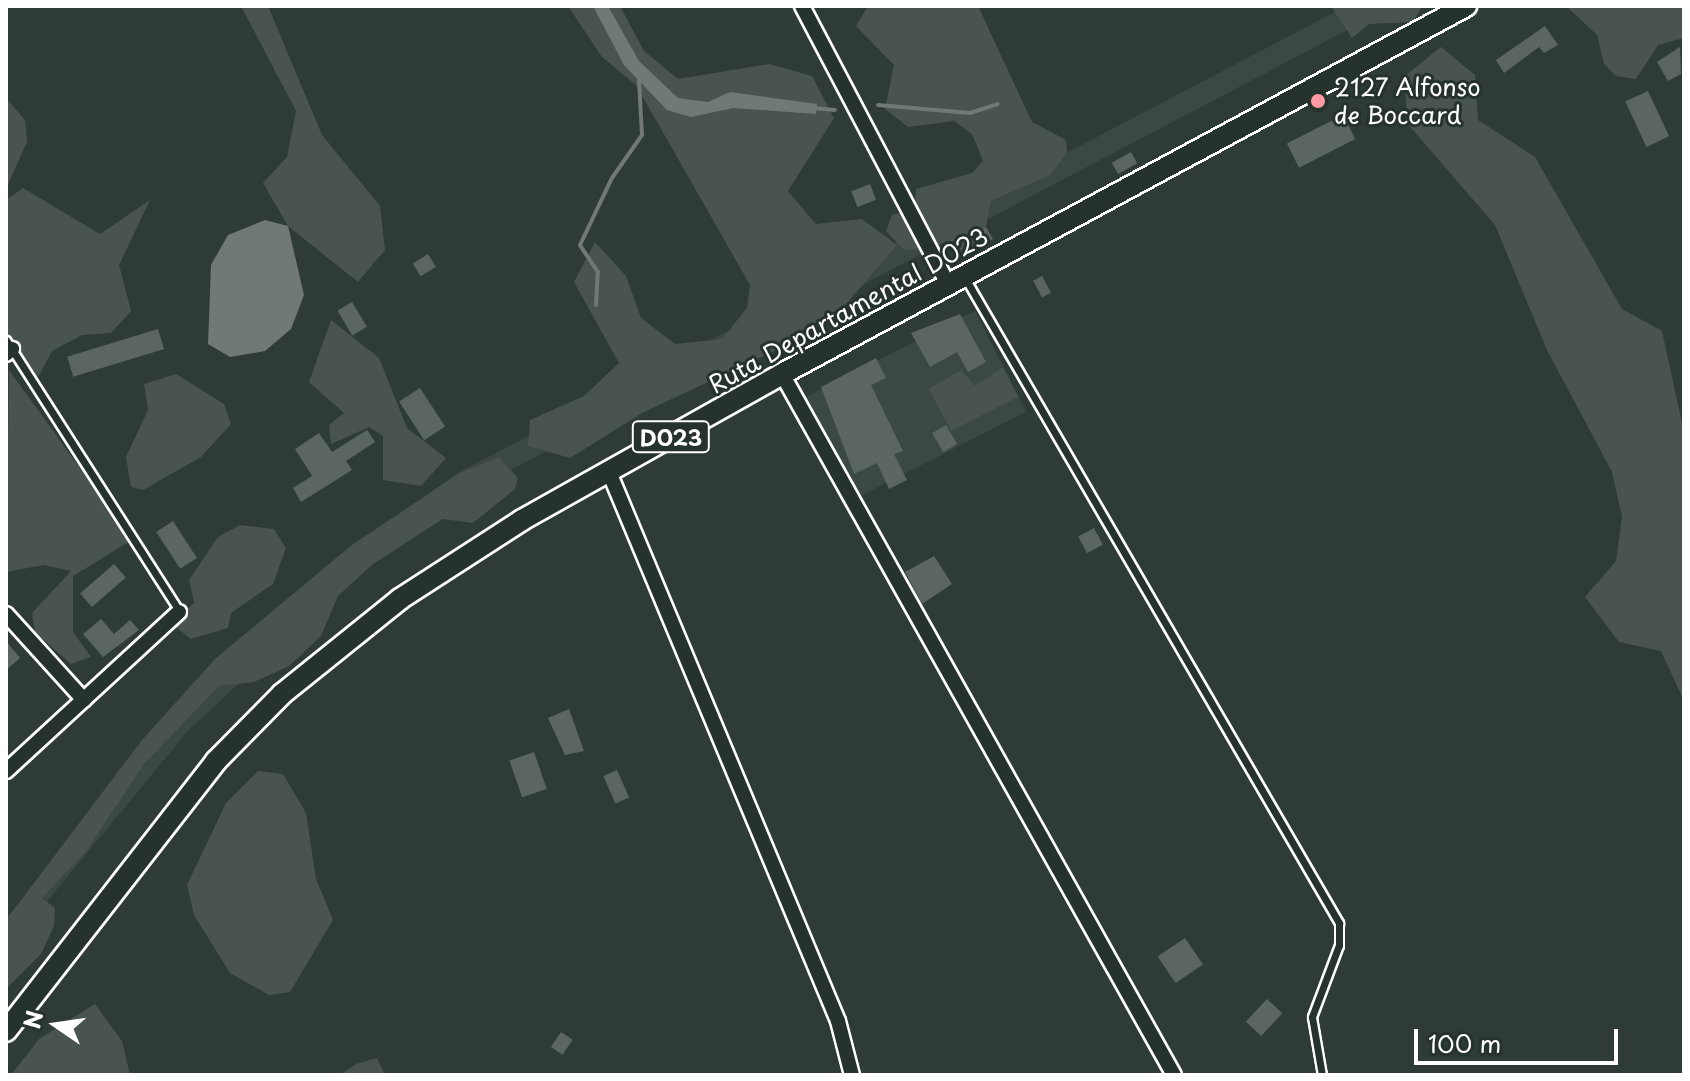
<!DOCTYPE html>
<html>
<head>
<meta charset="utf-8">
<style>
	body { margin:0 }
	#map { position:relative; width:1690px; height:1081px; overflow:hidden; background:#2f3b35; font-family:"Playpen Sans",sans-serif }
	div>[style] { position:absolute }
	.built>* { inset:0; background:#3c4842; transform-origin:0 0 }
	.green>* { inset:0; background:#4a544f }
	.water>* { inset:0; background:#707975 }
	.stream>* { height:4px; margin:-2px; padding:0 2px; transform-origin:2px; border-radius:2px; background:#707975 }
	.building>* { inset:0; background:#5b6661; transform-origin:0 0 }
	.roads { filter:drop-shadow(2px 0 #fff) drop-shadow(-2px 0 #fff) drop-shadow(0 2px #fff) drop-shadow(0 -2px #fff) }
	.lane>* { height:7px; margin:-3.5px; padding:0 3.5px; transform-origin:3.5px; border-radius:3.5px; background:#26332d }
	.street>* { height:14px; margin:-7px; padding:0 7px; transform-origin:7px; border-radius:7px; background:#26332d }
	.primary>* { height:20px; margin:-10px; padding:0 10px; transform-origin:10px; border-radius:10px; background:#26332d }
	.dots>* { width:22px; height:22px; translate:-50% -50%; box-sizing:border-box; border:4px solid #26332d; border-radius:50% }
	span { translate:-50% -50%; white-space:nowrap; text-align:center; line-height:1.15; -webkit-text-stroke:6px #26332d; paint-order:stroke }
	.shield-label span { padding:2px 6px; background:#26332d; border:2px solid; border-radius:6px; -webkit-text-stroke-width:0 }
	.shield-label { font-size:22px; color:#fff; font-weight:700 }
	.poi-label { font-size:24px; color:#fff }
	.left { translate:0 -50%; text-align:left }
	.street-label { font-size:24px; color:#fff }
	.frame { position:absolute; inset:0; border:8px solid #fff; pointer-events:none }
	.north { position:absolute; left:16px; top:985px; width:80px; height:80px; -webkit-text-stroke:6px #26332d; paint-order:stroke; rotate:283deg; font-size:22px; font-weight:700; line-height:32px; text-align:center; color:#fff }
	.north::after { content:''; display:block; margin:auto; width:28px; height:36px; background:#fff; clip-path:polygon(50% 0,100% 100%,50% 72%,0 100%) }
	.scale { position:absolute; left:1414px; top:1029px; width:204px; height:36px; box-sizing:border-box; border:4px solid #fff; border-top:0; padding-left:10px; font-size:24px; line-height:28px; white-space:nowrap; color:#fff; -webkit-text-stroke:6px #26332d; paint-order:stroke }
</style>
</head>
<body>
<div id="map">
	<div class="built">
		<div style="clip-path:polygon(1346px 6px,1393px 6px,465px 494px,356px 574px,188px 731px,6px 951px,6px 919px,102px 799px,343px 556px,456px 474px)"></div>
		<div style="left:975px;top:311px;width:113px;height:194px;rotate:63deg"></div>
	</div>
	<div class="green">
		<div style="clip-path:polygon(241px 6px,268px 6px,322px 135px,380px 206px,385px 250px,358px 282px,288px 226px,263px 183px,287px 157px,296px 111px)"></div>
		<div style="clip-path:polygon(568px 6px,620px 6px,644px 51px,678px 79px,769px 64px,812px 76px,834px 118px,788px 191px,816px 224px,862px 219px,897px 245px,841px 310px,806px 336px,644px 412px,570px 458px,528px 446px,530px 420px,584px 396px,619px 363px,574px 282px,595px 242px,626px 276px,641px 318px,675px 344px,722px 339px,747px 308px,750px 285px,636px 85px,602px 57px)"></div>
		<div style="clip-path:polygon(868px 6px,978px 6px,1032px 122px,1066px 140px,1067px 153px,1050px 175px,991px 201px,982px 246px,966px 256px,955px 259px,948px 242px,905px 251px,886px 231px,892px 215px,915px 209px,916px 189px,972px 173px,983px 161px,972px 134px,954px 121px,908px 127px,885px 109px,894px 65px,856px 26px)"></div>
		<div style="clip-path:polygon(1331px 6px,1422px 6px,1413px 22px,1369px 24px,1352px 38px)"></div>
		<div style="clip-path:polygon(1566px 6px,1684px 6px,1684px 38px,1658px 45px,1636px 79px,1616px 76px,1604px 64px,1597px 35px)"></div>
		<div style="clip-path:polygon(1441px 47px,1475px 75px,1478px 120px,1535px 157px,1622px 309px,1662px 331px,1684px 432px,1684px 701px,1661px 651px,1619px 642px,1585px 597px,1616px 561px,1622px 517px,1612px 472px,1547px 350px,1495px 225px,1406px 122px,1406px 75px)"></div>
		<div style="clip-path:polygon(6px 98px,25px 120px,27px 142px,6px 189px)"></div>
		<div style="clip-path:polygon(23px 188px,100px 234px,150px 200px,119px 265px,131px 311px,111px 333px,82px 335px,52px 351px,38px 377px,6px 334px,6px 200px)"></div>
		<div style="clip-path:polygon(331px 320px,379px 358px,407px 428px,446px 458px,421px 486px,383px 480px,383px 436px,369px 427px,331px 444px,329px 425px,344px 413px,309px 382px)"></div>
		<div style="clip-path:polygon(1003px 367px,1018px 397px,951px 431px,929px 389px,961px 370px,975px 386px)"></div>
		<div style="clip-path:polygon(9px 370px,132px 540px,73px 576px,73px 632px,91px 657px,71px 664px,35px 632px,32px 613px,71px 571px,44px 565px,6px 572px)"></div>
		<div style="clip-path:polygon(176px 374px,224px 404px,231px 424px,201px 457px,143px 490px,131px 487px,126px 457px,148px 410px,144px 384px)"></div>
		<div style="clip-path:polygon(499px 457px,518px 478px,515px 489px,473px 523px,443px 519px,373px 564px,338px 596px,321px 636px,289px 666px,254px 682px,219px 686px,144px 764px,87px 850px,42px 898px,55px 908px,54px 926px,41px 954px,6px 989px,6px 920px,142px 740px,215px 659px,352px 545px,460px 473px)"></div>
		<div style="clip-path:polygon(240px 525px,274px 529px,286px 548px,273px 584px,231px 613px,228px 628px,191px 639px,172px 624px,194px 603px,189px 580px,218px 537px)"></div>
		<div style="clip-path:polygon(258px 771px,283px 774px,306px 813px,316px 879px,333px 920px,290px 992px,269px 995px,230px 973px,194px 915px,187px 885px,226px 803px)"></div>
		<div style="clip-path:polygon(95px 1004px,122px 1041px,130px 1075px,11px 1075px,39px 1039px)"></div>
		<div style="clip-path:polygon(377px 1058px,385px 1075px,340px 1075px,356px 1064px)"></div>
	</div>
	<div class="water">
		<div style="clip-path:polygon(593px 6px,608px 6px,639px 61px,678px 98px,708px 102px,730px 92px,817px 104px,816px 114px,733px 108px,691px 117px,667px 110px,624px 65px)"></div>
		<div style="clip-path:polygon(265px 220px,288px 226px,304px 295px,291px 329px,265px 351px,230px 357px,208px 344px,211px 265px,228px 235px)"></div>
	</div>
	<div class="stream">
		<div style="left:878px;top:105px;width:92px;rotate:5deg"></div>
		<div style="left:970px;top:113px;width:29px;rotate:-18deg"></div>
		<div style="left:813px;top:108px;width:22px;rotate:5deg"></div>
		<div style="left:596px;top:305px;width:33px;rotate:-87deg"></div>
		<div style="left:598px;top:272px;width:32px;rotate:-124deg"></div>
		<div style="left:580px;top:245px;width:74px;rotate:-64.5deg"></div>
		<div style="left:612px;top:178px;width:52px;rotate:-55.1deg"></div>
		<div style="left:642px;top:135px;width:55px;rotate:-93.1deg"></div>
	</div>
	<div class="building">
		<div style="clip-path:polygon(1545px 26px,1558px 45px,1544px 53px,1539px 47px,1504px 73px,1496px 60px)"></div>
		<div style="clip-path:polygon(1680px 47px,1681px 74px,1668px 81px,1657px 62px)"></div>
		<div style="left:1648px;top:91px;width:50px;height:25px;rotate:65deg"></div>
		<div style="left:1343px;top:115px;width:27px;height:63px;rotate:63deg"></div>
		<div style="left:1131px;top:152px;width:13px;height:22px;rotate:61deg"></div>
		<div style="left:870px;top:184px;width:17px;height:20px;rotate:69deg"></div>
		<div style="left:986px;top:227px;width:14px;height:12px;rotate:60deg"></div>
		<div style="left:428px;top:254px;width:15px;height:18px;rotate:58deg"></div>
		<div style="left:1042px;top:276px;width:19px;height:10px;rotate:62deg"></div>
		<div style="left:352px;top:302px;width:29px;height:17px;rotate:59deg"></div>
		<div style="clip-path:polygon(960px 314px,986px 362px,968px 372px,957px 352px,930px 367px,911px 333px)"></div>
		<div style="left:158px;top:329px;width:21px;height:95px;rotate:73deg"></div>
		<div style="clip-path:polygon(876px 358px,886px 378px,871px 385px,903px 451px,894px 454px,907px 480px,889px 489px,877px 463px,854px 474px,821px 387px)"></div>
		<div style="left:420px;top:388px;width:46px;height:25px;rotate:57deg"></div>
		<div style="left:946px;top:425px;width:22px;height:16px;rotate:60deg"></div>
		<div style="clip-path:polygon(367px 430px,375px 442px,346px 461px,352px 470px,301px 502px,293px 488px,312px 476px,295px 449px,319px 433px,332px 452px)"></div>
		<div style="left:173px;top:521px;width:44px;height:20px;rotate:57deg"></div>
		<div style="left:1094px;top:528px;width:19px;height:18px;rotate:62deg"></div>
		<div style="clip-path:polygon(934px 556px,952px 584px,922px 604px,905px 572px)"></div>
		<div style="left:114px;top:564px;width:18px;height:45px;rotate:49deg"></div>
		<div style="clip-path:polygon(101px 619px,114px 634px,130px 620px,139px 630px,103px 657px,83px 634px)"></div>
		<div style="clip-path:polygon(6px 641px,20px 658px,6px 670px)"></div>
		<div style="clip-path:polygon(569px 709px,584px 751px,565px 755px,548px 718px)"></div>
		<div style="left:534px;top:752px;width:39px;height:26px;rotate:71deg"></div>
		<div style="left:617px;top:770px;width:30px;height:15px;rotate:66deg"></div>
		<div style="left:1185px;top:938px;width:32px;height:33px;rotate:56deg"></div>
		<div style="left:1267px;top:999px;width:21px;height:31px;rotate:43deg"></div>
		<div style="left:561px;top:1032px;width:14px;height:18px;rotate:34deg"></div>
	</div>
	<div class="roads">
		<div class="lane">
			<div style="left:965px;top:278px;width:746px;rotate:59.89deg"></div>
			<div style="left:1339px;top:923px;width:22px;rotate:90deg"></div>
			<div style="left:1339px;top:945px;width:77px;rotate:110.6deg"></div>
			<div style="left:1312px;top:1017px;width:59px;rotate:80.2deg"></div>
			<div style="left:6px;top:340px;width:322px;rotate:57.4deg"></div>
		</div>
		<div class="street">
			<div style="left:802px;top:6px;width:314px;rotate:62.3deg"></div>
			<div style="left:6px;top:354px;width:8px;rotate:-40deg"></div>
			<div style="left:782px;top:374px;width:803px;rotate:60.79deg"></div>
			<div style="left:609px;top:472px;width:595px;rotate:67.36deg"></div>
			<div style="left:838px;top:1021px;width:56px;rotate:75.5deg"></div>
			<div style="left:6px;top:614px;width:116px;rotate:47.8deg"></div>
			<div style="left:6px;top:771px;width:235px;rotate:-42.6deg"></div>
		</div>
		<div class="primary">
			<div style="left:6px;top:1031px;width:342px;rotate:-52.1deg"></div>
			<div style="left:216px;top:761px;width:94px;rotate:-45.4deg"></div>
			<div style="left:282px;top:694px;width:151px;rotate:-38.8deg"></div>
			<div style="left:400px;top:599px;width:145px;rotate:-32.9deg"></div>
			<div style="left:522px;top:520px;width:298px;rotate:-29.3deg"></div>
			<div style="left:782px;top:374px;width:777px;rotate:-28.28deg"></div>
		</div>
	</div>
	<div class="dots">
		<div style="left:1318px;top:101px;background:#ff9aa2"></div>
	</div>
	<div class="shield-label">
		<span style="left:671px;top:437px">D023</span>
	</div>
	<div class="poi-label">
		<span class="left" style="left:1334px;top:101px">2127 Alfonso<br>de Boccard</span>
	</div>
	<div class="street-label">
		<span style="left:848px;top:310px;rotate:-29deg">Ruta Departamental D023</span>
	</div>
	<div class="frame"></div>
	<div class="north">N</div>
	<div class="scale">100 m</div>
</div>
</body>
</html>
